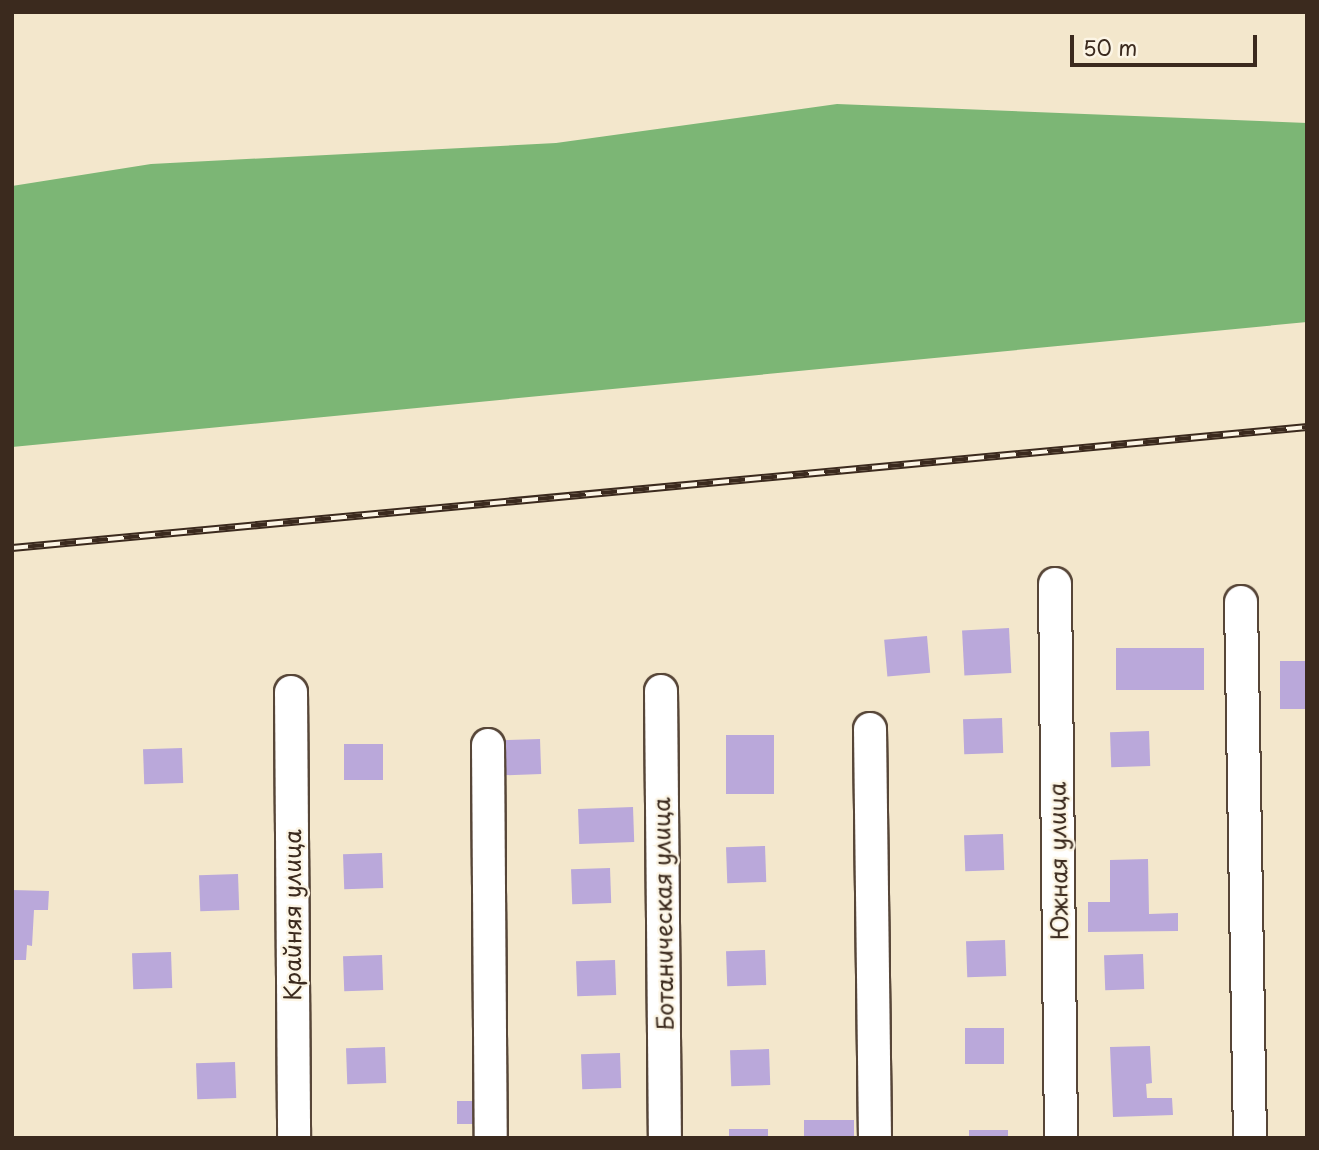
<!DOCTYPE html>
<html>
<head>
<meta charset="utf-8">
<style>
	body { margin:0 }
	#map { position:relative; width:1319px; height:1150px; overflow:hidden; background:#f3e7cc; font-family:"Playpen Sans",sans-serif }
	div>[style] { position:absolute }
	.forest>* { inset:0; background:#7cb675 }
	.building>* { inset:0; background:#baa8da; transform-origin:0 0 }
	.roads { filter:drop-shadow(2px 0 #574638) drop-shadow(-2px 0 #574638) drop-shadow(0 2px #574638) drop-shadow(0 -2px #574638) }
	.minor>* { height:32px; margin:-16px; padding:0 16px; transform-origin:16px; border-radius:16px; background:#fff }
	.rail>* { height:8px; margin-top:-4px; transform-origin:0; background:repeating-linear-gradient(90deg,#fcf5e5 0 16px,#3b2a1e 0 32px); box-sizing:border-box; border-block:2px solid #3b2a1e }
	span { translate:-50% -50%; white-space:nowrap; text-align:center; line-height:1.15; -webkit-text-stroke:5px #fcf5e5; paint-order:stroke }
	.street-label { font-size:23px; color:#3b2a1e }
	.frame { position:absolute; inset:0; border:14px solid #3b2a1e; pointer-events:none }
	.scale { position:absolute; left:1070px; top:35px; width:187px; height:32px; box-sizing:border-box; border:4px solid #3b2a1e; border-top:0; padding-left:9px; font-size:21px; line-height:24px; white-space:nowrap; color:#3b2a1e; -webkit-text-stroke:5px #fcf5e5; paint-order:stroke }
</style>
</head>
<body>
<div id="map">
	<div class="forest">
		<div style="clip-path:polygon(837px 104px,1307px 123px,1307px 322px,12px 447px,12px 186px,151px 164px,556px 143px)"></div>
	</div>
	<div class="building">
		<div style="left:1009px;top:628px;width:45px;height:47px;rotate:87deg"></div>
		<div style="left:927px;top:636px;width:37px;height:43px;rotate:85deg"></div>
		<div style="left:1116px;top:648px;width:88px;height:42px"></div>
		<div style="left:1280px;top:661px;width:27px;height:48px"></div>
		<div style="left:1002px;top:718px;width:35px;height:39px;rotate:88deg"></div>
		<div style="left:1149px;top:731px;width:35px;height:39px;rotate:88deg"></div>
		<div style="left:726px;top:735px;width:48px;height:59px"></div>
		<div style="left:540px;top:739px;width:35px;height:39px;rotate:88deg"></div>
		<div style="left:383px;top:744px;width:36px;height:39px;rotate:90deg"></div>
		<div style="left:182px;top:748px;width:35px;height:39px;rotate:88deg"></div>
		<div style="left:633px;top:807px;width:35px;height:55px;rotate:88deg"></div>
		<div style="left:1003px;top:834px;width:36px;height:39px;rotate:88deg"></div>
		<div style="left:765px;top:846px;width:36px;height:39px;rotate:88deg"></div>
		<div style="left:382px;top:853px;width:35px;height:39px;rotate:88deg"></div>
		<div style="clip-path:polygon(1148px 859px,1149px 914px,1178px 913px,1178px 931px,1088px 932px,1088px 902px,1110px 902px,1110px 860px)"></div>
		<div style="left:610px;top:868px;width:35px;height:39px;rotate:88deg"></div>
		<div style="left:238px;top:874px;width:36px;height:39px;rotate:88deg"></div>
		<div style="clip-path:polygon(12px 890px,49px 891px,48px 910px,34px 910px,32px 946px,27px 945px,26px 960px,12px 960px)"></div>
		<div style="left:1005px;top:940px;width:36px;height:39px;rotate:88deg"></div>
		<div style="left:765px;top:950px;width:35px;height:39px;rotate:88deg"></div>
		<div style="left:171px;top:952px;width:36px;height:39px;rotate:88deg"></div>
		<div style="left:1143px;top:954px;width:35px;height:39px;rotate:88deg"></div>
		<div style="left:382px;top:955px;width:35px;height:39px;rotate:88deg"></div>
		<div style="left:615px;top:960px;width:35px;height:39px;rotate:88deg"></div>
		<div style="left:1004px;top:1028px;width:36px;height:39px;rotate:90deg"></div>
		<div style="clip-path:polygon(1150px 1046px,1152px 1083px,1146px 1084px,1147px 1098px,1172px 1098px,1173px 1115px,1113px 1117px,1110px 1047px)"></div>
		<div style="left:385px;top:1047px;width:36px;height:39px;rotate:88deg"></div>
		<div style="left:769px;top:1049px;width:36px;height:39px;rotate:88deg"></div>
		<div style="left:620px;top:1053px;width:35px;height:39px;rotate:88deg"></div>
		<div style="left:235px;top:1062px;width:36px;height:39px;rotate:88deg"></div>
		<div style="left:457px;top:1101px;width:26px;height:23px"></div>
		<div style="left:854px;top:1120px;width:18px;height:50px;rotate:90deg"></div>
		<div style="left:768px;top:1129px;width:9px;height:39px;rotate:90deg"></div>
		<div style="left:1008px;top:1130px;width:8px;height:39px;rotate:90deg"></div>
	</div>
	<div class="roads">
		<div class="minor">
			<div style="left:1055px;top:584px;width:554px;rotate:89.38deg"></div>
			<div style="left:1241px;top:602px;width:536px;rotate:89.04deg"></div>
			<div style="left:661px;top:691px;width:447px;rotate:89.5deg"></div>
			<div style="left:291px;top:692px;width:446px;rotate:89.6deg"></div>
			<div style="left:870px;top:729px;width:409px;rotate:89.3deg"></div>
			<div style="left:488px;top:745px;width:393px;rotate:89.6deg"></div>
		</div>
	</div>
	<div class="rail">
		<div style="left:12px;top:548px;width:1301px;rotate:-5.34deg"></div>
	</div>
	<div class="street-label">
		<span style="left:1058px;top:861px;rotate:-91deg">Южная улица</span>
		<span style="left:663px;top:914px;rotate:-91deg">Ботаническая улица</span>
		<span style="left:292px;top:915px;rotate:-90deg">Крайняя улица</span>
	</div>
	<div class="frame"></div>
	<div class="scale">50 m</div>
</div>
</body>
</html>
